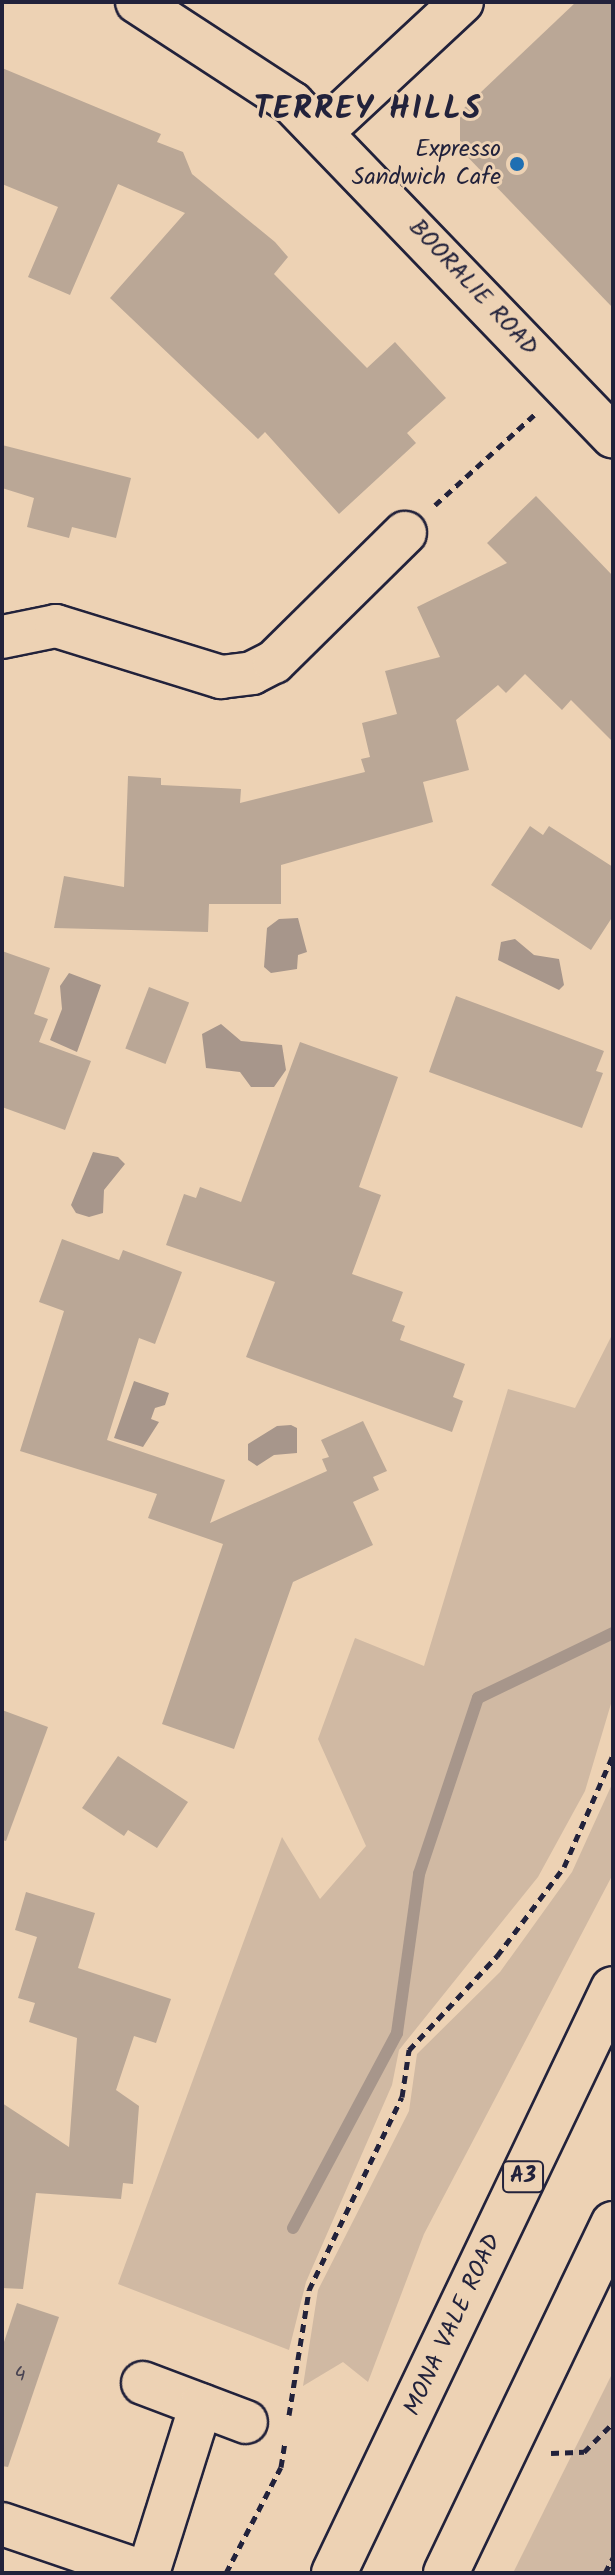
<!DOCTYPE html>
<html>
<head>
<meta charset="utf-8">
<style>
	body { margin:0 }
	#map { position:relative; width:615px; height:2575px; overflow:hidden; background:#edd2b4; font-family:Kalam,sans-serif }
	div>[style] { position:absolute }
	.green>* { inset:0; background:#d0b9a3 }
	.water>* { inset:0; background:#a7968b }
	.stream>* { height:12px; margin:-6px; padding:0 6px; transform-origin:6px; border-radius:6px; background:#a7968b }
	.building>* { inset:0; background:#baa796; transform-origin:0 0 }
	.path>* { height:5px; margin-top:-2.5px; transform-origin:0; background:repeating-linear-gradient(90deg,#22223b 0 8px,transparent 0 14px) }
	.roads { filter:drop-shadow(2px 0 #22223b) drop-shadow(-2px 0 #22223b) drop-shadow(0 2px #22223b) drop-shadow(0 -2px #22223b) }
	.minor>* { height:42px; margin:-21px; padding:0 21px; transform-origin:21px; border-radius:21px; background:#edd2b4 }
	.highway>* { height:44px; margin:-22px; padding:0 22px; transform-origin:22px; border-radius:22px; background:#edd2b4 }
	.dots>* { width:22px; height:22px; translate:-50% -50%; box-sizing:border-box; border:4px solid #edd2b4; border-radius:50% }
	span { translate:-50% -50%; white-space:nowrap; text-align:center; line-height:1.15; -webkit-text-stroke:6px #edd2b4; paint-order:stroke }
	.number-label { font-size:20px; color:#484352 }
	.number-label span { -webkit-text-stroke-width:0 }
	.shield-label span { padding:2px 6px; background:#edd2b4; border:2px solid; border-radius:6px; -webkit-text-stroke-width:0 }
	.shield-label { font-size:22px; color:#22223b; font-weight:700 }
	.poi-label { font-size:24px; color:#22223b }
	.right { translate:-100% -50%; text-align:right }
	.street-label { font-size:24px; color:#22223b }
	.district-label { font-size:32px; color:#22223b; font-weight:700; letter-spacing:2px }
	.frame { position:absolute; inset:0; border:4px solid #22223b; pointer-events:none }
</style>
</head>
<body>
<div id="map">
	<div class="green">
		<div style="clip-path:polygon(613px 1333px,613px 1697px,585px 1791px,538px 1877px,399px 2050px,392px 2085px,306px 2282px,289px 2350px,118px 2284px,282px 1837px,320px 1899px,366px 1846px,318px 1739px,355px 1638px,424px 1666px,508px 1389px,575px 1408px)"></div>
		<div style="clip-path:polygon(613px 1782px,613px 1874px,424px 2234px,368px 2382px,343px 2362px,303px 2386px,318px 2290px,409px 2111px,417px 2054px,500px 1972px,572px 1872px)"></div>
		<div style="clip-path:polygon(613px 2372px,613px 2573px,513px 2573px)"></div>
	</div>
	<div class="water">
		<div style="clip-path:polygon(298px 918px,307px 952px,298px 955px,297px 969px,271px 973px,264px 967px,267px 928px,279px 919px)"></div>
		<div style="clip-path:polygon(515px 939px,534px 955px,559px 959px,564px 985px,559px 990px,498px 960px,501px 942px)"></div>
		<div style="clip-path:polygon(69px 973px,101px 985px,77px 1052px,50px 1040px,62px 1009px,60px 986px)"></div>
		<div style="clip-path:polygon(221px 1024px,241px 1041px,282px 1045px,286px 1070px,274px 1087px,251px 1087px,240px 1072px,206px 1068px,202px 1034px)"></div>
		<div style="clip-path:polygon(93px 1152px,118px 1157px,125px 1164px,104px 1190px,103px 1213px,89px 1217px,76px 1213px,71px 1205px)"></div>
		<div style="clip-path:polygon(134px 1381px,169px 1393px,165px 1405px,155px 1408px,151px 1419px,159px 1422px,143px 1447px,114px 1438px)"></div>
		<div style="clip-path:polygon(291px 1425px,297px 1428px,297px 1453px,274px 1455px,257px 1466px,248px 1460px,248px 1444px,277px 1426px)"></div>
	</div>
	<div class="stream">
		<div style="left:293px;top:2228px;width:221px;rotate:-61.9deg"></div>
		<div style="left:397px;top:2033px;width:161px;rotate:-82.1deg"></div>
		<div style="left:419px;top:1874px;width:186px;rotate:-71.5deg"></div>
		<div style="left:478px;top:1698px;width:150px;rotate:-25.7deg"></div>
	</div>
	<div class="building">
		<div style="clip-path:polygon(576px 2px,613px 2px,613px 308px,460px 149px,460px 112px)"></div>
		<div style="clip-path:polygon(2px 68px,161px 134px,157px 142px,183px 152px,192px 174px,275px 242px,288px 257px,274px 274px,367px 368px,395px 342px,446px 398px,407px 433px,416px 443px,339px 514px,265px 432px,258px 439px,110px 298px,185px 213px,118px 184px,70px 295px,28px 277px,58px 207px,2px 184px)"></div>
		<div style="clip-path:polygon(2px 445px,131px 478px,116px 538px,72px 527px,69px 538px,27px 527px,34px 498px,2px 488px)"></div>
		<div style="clip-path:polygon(536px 496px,613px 576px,613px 742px,571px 700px,562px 710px,525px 674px,506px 693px,498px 685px,456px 720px,469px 770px,423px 782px,433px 822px,281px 865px,281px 904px,209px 904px,208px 932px,54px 928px,64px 876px,124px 887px,128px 776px,161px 778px,161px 785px,241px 789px,240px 803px,365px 772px,361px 759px,370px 757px,362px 723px,397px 714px,385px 671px,440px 657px,417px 607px,507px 563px,487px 543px)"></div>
		<div style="clip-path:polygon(530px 826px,543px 835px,549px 826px,613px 867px,613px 916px,591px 950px,491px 885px)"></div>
		<div style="clip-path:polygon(2px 951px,50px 968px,34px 1014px,48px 1019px,39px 1042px,91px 1061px,65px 1130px,2px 1107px)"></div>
		<div style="left:149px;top:987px;width:43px;height:66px;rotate:21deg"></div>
		<div style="clip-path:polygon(456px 996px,604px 1051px,596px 1071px,603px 1073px,582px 1128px,429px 1072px)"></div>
		<div style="clip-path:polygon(300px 1042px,398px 1077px,359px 1187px,381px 1195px,352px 1274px,403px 1292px,392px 1321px,405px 1326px,400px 1340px,465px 1364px,453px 1397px,463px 1401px,452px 1432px,246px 1357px,275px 1282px,166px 1245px,184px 1194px,196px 1198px,200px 1187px,241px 1202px)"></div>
		<div style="clip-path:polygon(62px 1239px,119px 1260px,123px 1250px,182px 1272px,155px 1344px,139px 1338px,107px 1440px,225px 1480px,210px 1523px,327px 1471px,322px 1459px,329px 1457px,321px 1440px,363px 1421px,387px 1471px,373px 1477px,379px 1490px,353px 1502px,373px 1545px,293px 1582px,234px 1749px,162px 1724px,223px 1544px,148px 1518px,157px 1494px,20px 1451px,64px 1311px,39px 1302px)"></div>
		<div style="clip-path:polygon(2px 1710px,48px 1727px,6px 1841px,2px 1840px)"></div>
		<div style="clip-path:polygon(118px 1756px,188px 1802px,157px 1848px,128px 1830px,124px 1836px,82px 1808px)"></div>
		<div style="clip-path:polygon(26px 1892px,95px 1913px,78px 1968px,171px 1999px,156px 2043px,134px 2036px,116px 2090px,139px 2106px,133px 2184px,123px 2183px,121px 2199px,36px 2193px,23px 2289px,2px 2288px,2px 2103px,69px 2147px,77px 2038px,29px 2022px,35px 2003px,18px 1998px,37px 1937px,15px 1930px)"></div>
		<div style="clip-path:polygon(17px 2303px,59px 2317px,8px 2467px,2px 2466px,2px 2348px)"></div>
	</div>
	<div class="path">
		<div style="left:435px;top:505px;width:134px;rotate:-42.3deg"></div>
		<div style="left:289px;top:2415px;width:127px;rotate:-80.9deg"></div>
		<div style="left:309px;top:2290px;width:214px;rotate:-64.3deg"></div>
		<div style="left:402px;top:2097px;width:48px;rotate:-81.5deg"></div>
		<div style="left:409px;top:2050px;width:129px;rotate:-46.9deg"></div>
		<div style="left:497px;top:1956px;width:111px;rotate:-53deg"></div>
		<div style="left:564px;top:1867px;width:122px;rotate:-66.4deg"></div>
		<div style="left:551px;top:2453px;width:33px;rotate:-2deg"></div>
		<div style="left:584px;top:2452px;width:41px;rotate:-45deg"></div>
		<div style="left:226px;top:2573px;width:119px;rotate:-62.6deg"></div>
		<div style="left:281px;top:2467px;width:26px;rotate:-81deg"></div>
		<div style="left:605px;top:2573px;width:17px;rotate:-62deg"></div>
	</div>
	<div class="roads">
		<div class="minor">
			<div style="left:137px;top:2px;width:185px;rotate:33.1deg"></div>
			<div style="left:292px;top:103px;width:463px;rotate:46.1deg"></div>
			<div style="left:322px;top:132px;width:191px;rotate:-42.9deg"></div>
			<div style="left:2px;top:637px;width:55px;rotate:-11.5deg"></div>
			<div style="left:56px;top:626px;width:173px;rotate:17.2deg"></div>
			<div style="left:221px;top:677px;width:31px;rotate:-7deg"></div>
			<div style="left:252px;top:673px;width:25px;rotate:-27deg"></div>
			<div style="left:274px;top:662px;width:184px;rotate:-44.6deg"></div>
			<div style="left:143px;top:2383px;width:110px;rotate:20.7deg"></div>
			<div style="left:2px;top:2524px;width:152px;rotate:18.8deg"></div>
			<div style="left:148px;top:2573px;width:176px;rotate:-72.5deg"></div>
		</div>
		<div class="highway">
			<div style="left:334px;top:2573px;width:647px;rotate:-64.46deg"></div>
			<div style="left:446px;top:2573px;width:387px;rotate:-64.4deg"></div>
		</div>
	</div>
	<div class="dots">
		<div style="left:517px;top:164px;background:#1f6fb2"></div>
	</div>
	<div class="number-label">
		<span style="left:20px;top:2375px">4</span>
	</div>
	<div class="shield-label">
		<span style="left:523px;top:2177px">A3</span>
	</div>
	<div class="poi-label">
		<span class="right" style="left:501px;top:164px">Expresso<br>Sandwich Cafe</span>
	</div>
	<div class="street-label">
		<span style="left:473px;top:288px;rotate:47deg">BOORALIE ROAD</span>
		<span style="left:453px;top:2325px;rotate:-65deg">MONA VALE ROAD</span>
	</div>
	<div class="district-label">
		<span style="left:368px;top:110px">TERREY HILLS</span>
	</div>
	<div class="frame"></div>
</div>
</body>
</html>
